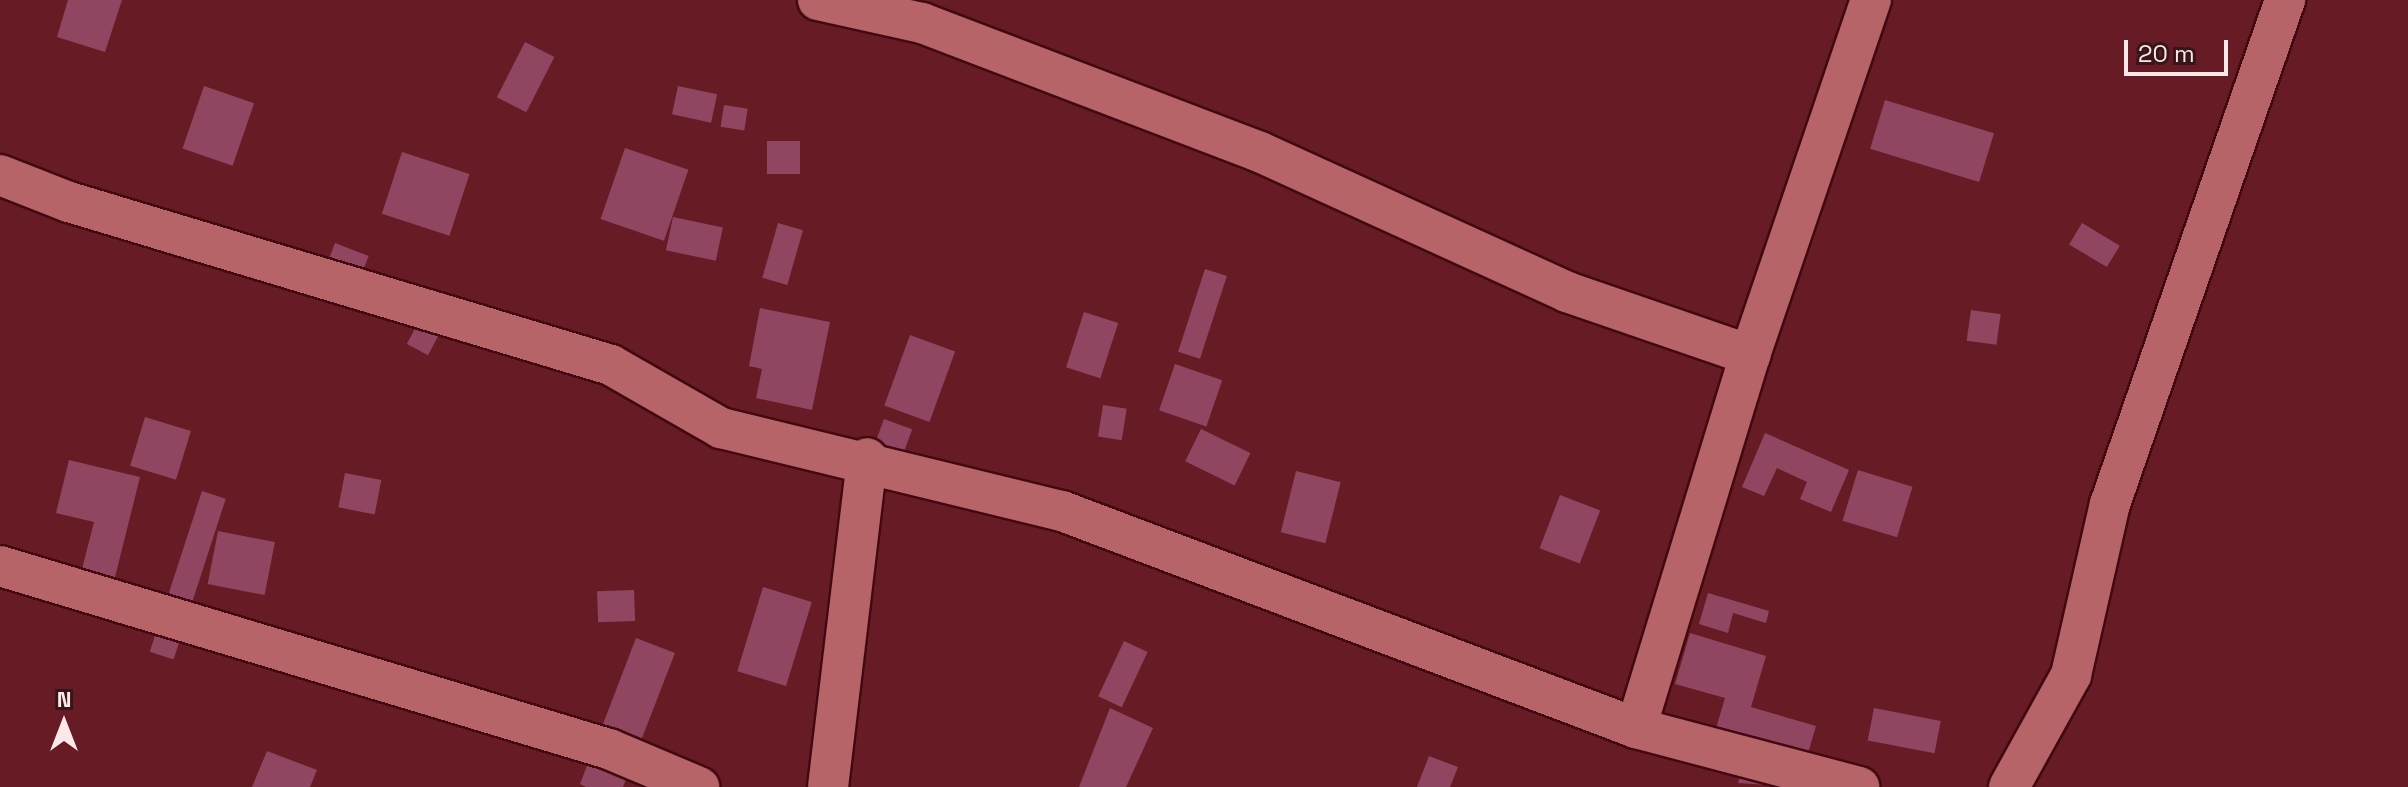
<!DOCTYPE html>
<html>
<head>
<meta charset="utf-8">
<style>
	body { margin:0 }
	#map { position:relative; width:2408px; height:787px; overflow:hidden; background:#671c25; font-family:"Space Grotesk",sans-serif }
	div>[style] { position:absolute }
	.building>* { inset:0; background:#904561; transform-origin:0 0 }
	.roads { filter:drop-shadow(2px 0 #420911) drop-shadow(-2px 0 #420911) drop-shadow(0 2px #420911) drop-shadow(0 -2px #420911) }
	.street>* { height:40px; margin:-20px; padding:0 20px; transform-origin:20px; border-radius:20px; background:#b76468 }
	span { translate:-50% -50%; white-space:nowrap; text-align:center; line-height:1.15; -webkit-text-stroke:6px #371618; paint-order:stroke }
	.north { position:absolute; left:24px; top:683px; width:80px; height:80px; -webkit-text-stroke:6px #371618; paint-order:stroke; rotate:0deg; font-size:22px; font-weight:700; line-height:32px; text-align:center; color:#fce8e8 }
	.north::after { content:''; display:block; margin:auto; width:28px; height:36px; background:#fce8e8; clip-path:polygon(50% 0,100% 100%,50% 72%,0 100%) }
	.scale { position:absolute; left:2124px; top:40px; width:104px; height:36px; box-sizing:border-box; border:4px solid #fce8e8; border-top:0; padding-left:10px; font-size:24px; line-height:28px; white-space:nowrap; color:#fce8e8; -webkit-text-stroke:6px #371618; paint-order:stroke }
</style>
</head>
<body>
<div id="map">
	<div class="building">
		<div style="clip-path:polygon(68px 0,122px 0,105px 52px,57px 37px)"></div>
		<div style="left:525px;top:42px;width:33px;height:62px;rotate:27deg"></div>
		<div style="left:204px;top:86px;width:53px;height:66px;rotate:19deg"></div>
		<div style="left:678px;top:86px;width:40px;height:29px;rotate:12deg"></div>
		<div style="left:1885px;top:100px;width:114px;height:51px;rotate:17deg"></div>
		<div style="left:724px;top:105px;width:24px;height:22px;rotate:9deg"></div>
		<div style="left:767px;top:141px;width:33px;height:33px"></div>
		<div style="left:625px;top:148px;width:67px;height:75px;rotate:19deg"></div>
		<div style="left:402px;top:152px;width:71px;height:65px;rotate:18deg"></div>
		<div style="left:673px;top:217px;width:51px;height:34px;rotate:12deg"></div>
		<div style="left:778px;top:223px;width:26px;height:57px;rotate:16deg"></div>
		<div style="left:2082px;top:223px;width:44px;height:25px;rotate:31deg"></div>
		<div style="left:335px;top:243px;width:36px;height:51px;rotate:21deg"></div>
		<div style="left:1205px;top:269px;width:23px;height:87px;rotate:18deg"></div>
		<div style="clip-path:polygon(760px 308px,830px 322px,812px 410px,756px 398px,762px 369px,749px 366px)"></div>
		<div style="left:1971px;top:310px;width:30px;height:31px;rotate:8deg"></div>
		<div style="left:1084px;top:312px;width:36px;height:58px;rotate:18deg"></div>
		<div style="left:419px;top:321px;width:24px;height:26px;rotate:28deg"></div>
		<div style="left:910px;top:335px;width:48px;height:75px;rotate:20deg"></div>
		<div style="left:1175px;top:364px;width:50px;height:49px;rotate:19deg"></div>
		<div style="left:1103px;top:405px;width:24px;height:32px;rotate:9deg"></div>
		<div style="left:145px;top:417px;width:48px;height:51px;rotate:17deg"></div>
		<div style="left:884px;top:419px;width:30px;height:53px;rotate:20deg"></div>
		<div style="left:1201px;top:429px;width:55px;height:36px;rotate:26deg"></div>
		<div style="clip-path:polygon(1765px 433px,1849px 470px,1831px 512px,1800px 499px,1807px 482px,1777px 468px,1764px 496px,1742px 487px)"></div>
		<div style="clip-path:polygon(69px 460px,140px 477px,114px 581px,81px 573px,94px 522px,56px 513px)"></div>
		<div style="left:1858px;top:470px;width:57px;height:53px;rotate:17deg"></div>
		<div style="left:1296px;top:471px;width:46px;height:63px;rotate:14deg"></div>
		<div style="left:345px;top:473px;width:37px;height:35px;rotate:11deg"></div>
		<div style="left:202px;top:491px;width:25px;height:169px;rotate:18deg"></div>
		<div style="left:1560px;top:495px;width:43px;height:57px;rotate:21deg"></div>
		<div style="left:218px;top:531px;width:58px;height:54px;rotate:11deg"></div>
		<div style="left:763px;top:587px;width:51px;height:88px;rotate:17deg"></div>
		<div style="left:634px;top:590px;width:31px;height:37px;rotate:88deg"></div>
		<div style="clip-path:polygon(1708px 593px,1769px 611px,1766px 623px,1733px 613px,1728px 633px,1699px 624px)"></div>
		<div style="clip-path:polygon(1690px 633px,1766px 656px,1751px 707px,1816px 726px,1798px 787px,1738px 783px,1742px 769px,1707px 759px,1725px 698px,1675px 684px)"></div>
		<div style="clip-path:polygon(636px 638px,675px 653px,623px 787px,586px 787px,580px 784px)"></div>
		<div style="left:1124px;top:641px;width:26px;height:61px;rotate:25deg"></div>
		<div style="clip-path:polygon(1110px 708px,1153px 728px,1126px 787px,1079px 787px)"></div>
		<div style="left:1874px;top:708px;width:68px;height:33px;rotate:11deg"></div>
		<div style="clip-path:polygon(267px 751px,317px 770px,310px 787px,252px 787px)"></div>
		<div style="clip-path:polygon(1429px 756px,1458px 767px,1450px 787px,1417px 787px)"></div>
	</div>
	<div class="roads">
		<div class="street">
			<div style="left:818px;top:0;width:107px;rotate:12.5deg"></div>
			<div style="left:922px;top:23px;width:362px;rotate:20.9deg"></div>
			<div style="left:1260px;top:152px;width:337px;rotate:24.5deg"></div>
			<div style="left:1567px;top:292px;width:194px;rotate:19deg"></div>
			<div style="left:0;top:175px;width:74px;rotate:21.4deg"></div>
			<div style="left:69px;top:202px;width:566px;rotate:16.74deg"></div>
			<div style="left:611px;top:365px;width:127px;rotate:29.8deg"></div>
			<div style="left:721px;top:428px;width:351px;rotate:13.7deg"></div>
			<div style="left:1062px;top:511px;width:614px;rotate:20.71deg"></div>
			<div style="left:1636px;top:728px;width:231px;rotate:14.8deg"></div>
			<div style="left:0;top:566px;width:636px;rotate:16.73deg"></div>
			<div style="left:609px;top:749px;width:98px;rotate:22.9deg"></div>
			<div style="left:1636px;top:728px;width:390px;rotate:-73deg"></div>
			<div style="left:1750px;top:355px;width:375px;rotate:-71.2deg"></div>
			<div style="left:828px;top:787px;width:331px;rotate:-83.2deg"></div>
			<div style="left:2009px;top:787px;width:128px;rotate:-61deg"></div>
			<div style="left:2071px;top:675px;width:175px;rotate:-77.2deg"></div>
			<div style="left:2110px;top:504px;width:534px;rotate:-70.85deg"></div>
		</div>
	</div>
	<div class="north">N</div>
	<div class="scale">20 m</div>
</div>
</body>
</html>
